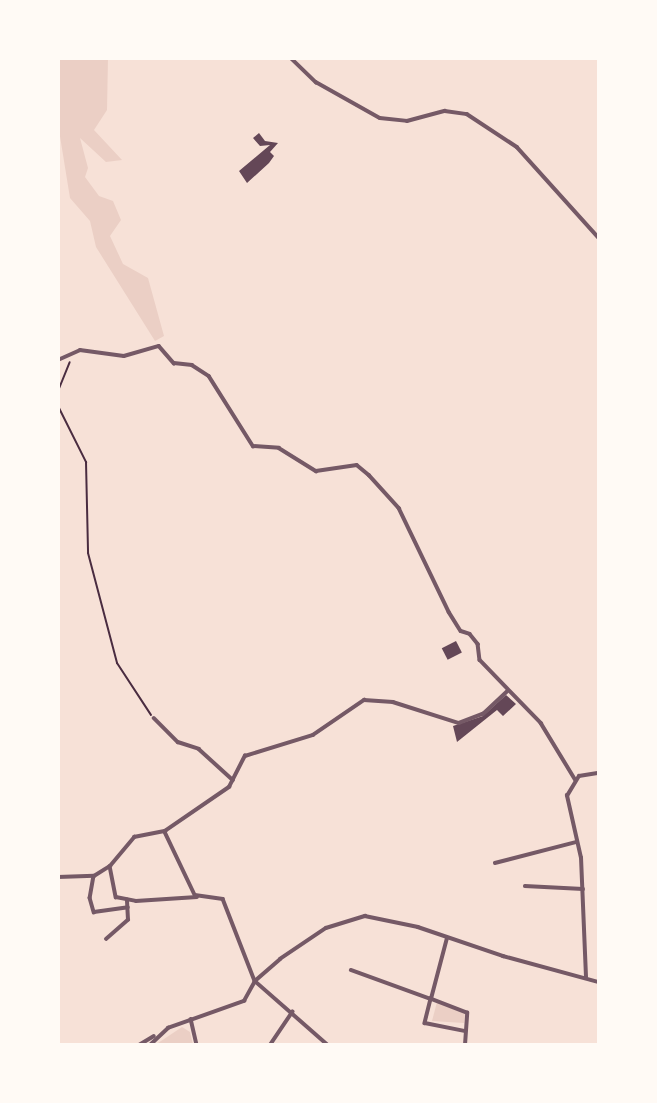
<!DOCTYPE html>
<html>
<head>
<meta charset="utf-8">
<style>
	body { margin:0 }
	#map { position:relative; width:657px; height:1103px; overflow:hidden; background:#f7e1d7; font-family:"PT Serif",serif }
	div>[style] { position:absolute }
	.green>* { inset:0; background:#ebcfc5 }
	.building>* { inset:0; background:#644757; transform-origin:0 0 }
	.path>* { height:2px; margin:-1px; padding:0 1px; transform-origin:1px; border-radius:1px; background:#4a2c40 }
	.minor>* { height:3.5px; margin:-1.75px; padding:0 1.75px; transform-origin:1.75px; border-radius:1.75px; background:#755966 }
	span { translate:-50% -50%; white-space:nowrap; text-align:center; line-height:1.15; -webkit-text-stroke:5px #fffaf5; paint-order:stroke }
	.frame { position:absolute; inset:0; border:60px solid #fffaf5; pointer-events:none }
</style>
</head>
<body>
<div id="map">
	<div class="green">
		<div style="clip-path:polygon(58px 58px,108px 58px,107px 110px,94px 130px,122px 160px,106px 162px,80px 138px,88px 168px,85px 177px,99px 196px,113px 201px,121px 220px,110px 236px,123px 264px,148px 278px,164px 336px,155px 341px,96px 247px,90px 221px,70px 198px,58px 124px)"></div>
		<div style="clip-path:polygon(437px 1002px,465px 1013px,464px 1023px,432px 1021px)"></div>
		<div style="clip-path:polygon(182px 1027px,190px 1032px,193px 1045px,155px 1045px)"></div>
	</div>
	<div class="building">
		<div style="clip-path:polygon(259px 133px,265px 141px,278px 143px,270px 152px,274px 156px,269px 163px,247px 183px,239px 171px,270px 145px,260px 146px,253px 138px)"></div>
		<div style="left:456px;top:641px;width:13px;height:16px;rotate:63deg"></div>
		<div style="clip-path:polygon(506px 695px,516px 704px,503px 716px,497px 710px,457px 742px,453px 726px,483px 716px)"></div>
	</div>
	<div class="path">
		<div style="left:58px;top:391px;width:31px;rotate:-68deg"></div>
		<div style="left:58px;top:406px;width:63px;rotate:63.4deg"></div>
		<div style="left:86px;top:462px;width:91px;rotate:88.7deg"></div>
		<div style="left:88px;top:553px;width:114px;rotate:75.2deg"></div>
		<div style="left:117px;top:663px;width:62px;rotate:56.8deg"></div>
	</div>
	<div class="minor">
		<div style="left:291px;top:58px;width:35px;rotate:44deg"></div>
		<div style="left:316px;top:82px;width:73px;rotate:29.4deg"></div>
		<div style="left:380px;top:118px;width:27px;rotate:6deg"></div>
		<div style="left:407px;top:121px;width:39px;rotate:-15deg"></div>
		<div style="left:445px;top:111px;width:22px;rotate:8deg"></div>
		<div style="left:467px;top:114px;width:60px;rotate:33.4deg"></div>
		<div style="left:517px;top:147px;width:122px;rotate:48deg"></div>
		<div style="left:58px;top:360px;width:24px;rotate:-24deg"></div>
		<div style="left:80px;top:350px;width:44px;rotate:7.8deg"></div>
		<div style="left:124px;top:356px;width:36px;rotate:-16deg"></div>
		<div style="left:159px;top:346px;width:23px;rotate:49deg"></div>
		<div style="left:174px;top:363px;width:18px;rotate:6deg"></div>
		<div style="left:192px;top:365px;width:20px;rotate:33deg"></div>
		<div style="left:209px;top:376px;width:83px;rotate:57.8deg"></div>
		<div style="left:253px;top:446px;width:26px;rotate:4deg"></div>
		<div style="left:279px;top:448px;width:44px;rotate:31.9deg"></div>
		<div style="left:316px;top:471px;width:41px;rotate:-8.3deg"></div>
		<div style="left:357px;top:465px;width:16px;rotate:40deg"></div>
		<div style="left:369px;top:475px;width:45px;rotate:47.7deg"></div>
		<div style="left:399px;top:508px;width:115px;rotate:64.3deg"></div>
		<div style="left:449px;top:612px;width:22px;rotate:58deg"></div>
		<div style="left:461px;top:631px;width:9px;rotate:18deg"></div>
		<div style="left:470px;top:634px;width:13px;rotate:51deg"></div>
		<div style="left:478px;top:644px;width:16px;rotate:83deg"></div>
		<div style="left:480px;top:660px;width:88px;rotate:45.9deg"></div>
		<div style="left:541px;top:723px;width:66px;rotate:58.7deg"></div>
		<div style="left:154px;top:718px;width:34px;rotate:45deg"></div>
		<div style="left:178px;top:742px;width:22px;rotate:18deg"></div>
		<div style="left:199px;top:749px;width:46px;rotate:42.4deg"></div>
		<div style="left:165px;top:832px;width:70px;rotate:64.5deg"></div>
		<div style="left:195px;top:895px;width:28px;rotate:8deg"></div>
		<div style="left:223px;top:899px;width:88px;rotate:68.7deg"></div>
		<div style="left:255px;top:981px;width:97px;rotate:41.2deg"></div>
		<div style="left:495px;top:863px;width:84px;rotate:-14.5deg"></div>
		<div style="left:110px;top:866px;width:32px;rotate:79deg"></div>
		<div style="left:116px;top:897px;width:20px;rotate:11deg"></div>
		<div style="left:136px;top:901px;width:61px;rotate:-3.8deg"></div>
		<div style="left:94px;top:876px;width:22px;rotate:100deg"></div>
		<div style="left:90px;top:898px;width:15px;rotate:74deg"></div>
		<div style="left:94px;top:912px;width:34px;rotate:-8deg"></div>
		<div style="left:58px;top:877px;width:36px;rotate:-2deg"></div>
		<div style="left:94px;top:876px;width:19px;rotate:-32deg"></div>
		<div style="left:110px;top:866px;width:38px;rotate:-50deg"></div>
		<div style="left:134px;top:837px;width:32px;rotate:-11deg"></div>
		<div style="left:165px;top:831px;width:78px;rotate:-34.5deg"></div>
		<div style="left:229px;top:787px;width:35px;rotate:-63deg"></div>
		<div style="left:245px;top:756px;width:71px;rotate:-17.2deg"></div>
		<div style="left:313px;top:735px;width:62px;rotate:-34.5deg"></div>
		<div style="left:364px;top:700px;width:29px;rotate:4deg"></div>
		<div style="left:393px;top:702px;width:69px;rotate:17.7deg"></div>
		<div style="left:459px;top:723px;width:26px;rotate:-21deg"></div>
		<div style="left:483px;top:714px;width:33px;rotate:-43deg"></div>
		<div style="left:525px;top:886px;width:58px;rotate:3deg"></div>
		<div style="left:106px;top:939px;width:29px;rotate:-41deg"></div>
		<div style="left:128px;top:920px;width:20px;rotate:-93deg"></div>
		<div style="left:351px;top:970px;width:85px;rotate:19.9deg"></div>
		<div style="left:431px;top:999px;width:63px;rotate:-75.3deg"></div>
		<div style="left:586px;top:977px;width:119px;rotate:-92.4deg"></div>
		<div style="left:581px;top:858px;width:64px;rotate:-102.7deg"></div>
		<div style="left:567px;top:796px;width:23px;rotate:-59deg"></div>
		<div style="left:579px;top:776px;width:20px;rotate:-9deg"></div>
		<div style="left:191px;top:1019px;width:27px;rotate:77deg"></div>
		<div style="left:139px;top:1045px;width:17px;rotate:-31deg"></div>
		<div style="left:150px;top:1045px;width:25px;rotate:-43deg"></div>
		<div style="left:168px;top:1028px;width:81px;rotate:-19.6deg"></div>
		<div style="left:244px;top:1001px;width:23px;rotate:-61deg"></div>
		<div style="left:255px;top:981px;width:33px;rotate:-41deg"></div>
		<div style="left:280px;top:959px;width:55px;rotate:-34deg"></div>
		<div style="left:326px;top:928px;width:41px;rotate:-17.1deg"></div>
		<div style="left:365px;top:916px;width:54px;rotate:11.7deg"></div>
		<div style="left:418px;top:927px;width:90px;rotate:18.8deg"></div>
		<div style="left:503px;top:956px;width:99px;rotate:15.2deg"></div>
		<div style="left:270px;top:1045px;width:40px;rotate:-56deg"></div>
		<div style="left:465px;top:1045px;width:32px;rotate:-86deg"></div>
		<div style="left:467px;top:1013px;width:39px;rotate:-159deg"></div>
		<div style="left:431px;top:999px;width:25px;rotate:104deg"></div>
		<div style="left:425px;top:1023px;width:41px;rotate:11.3deg"></div>
	</div>
	<div class="frame"></div>
</div>
</body>
</html>
